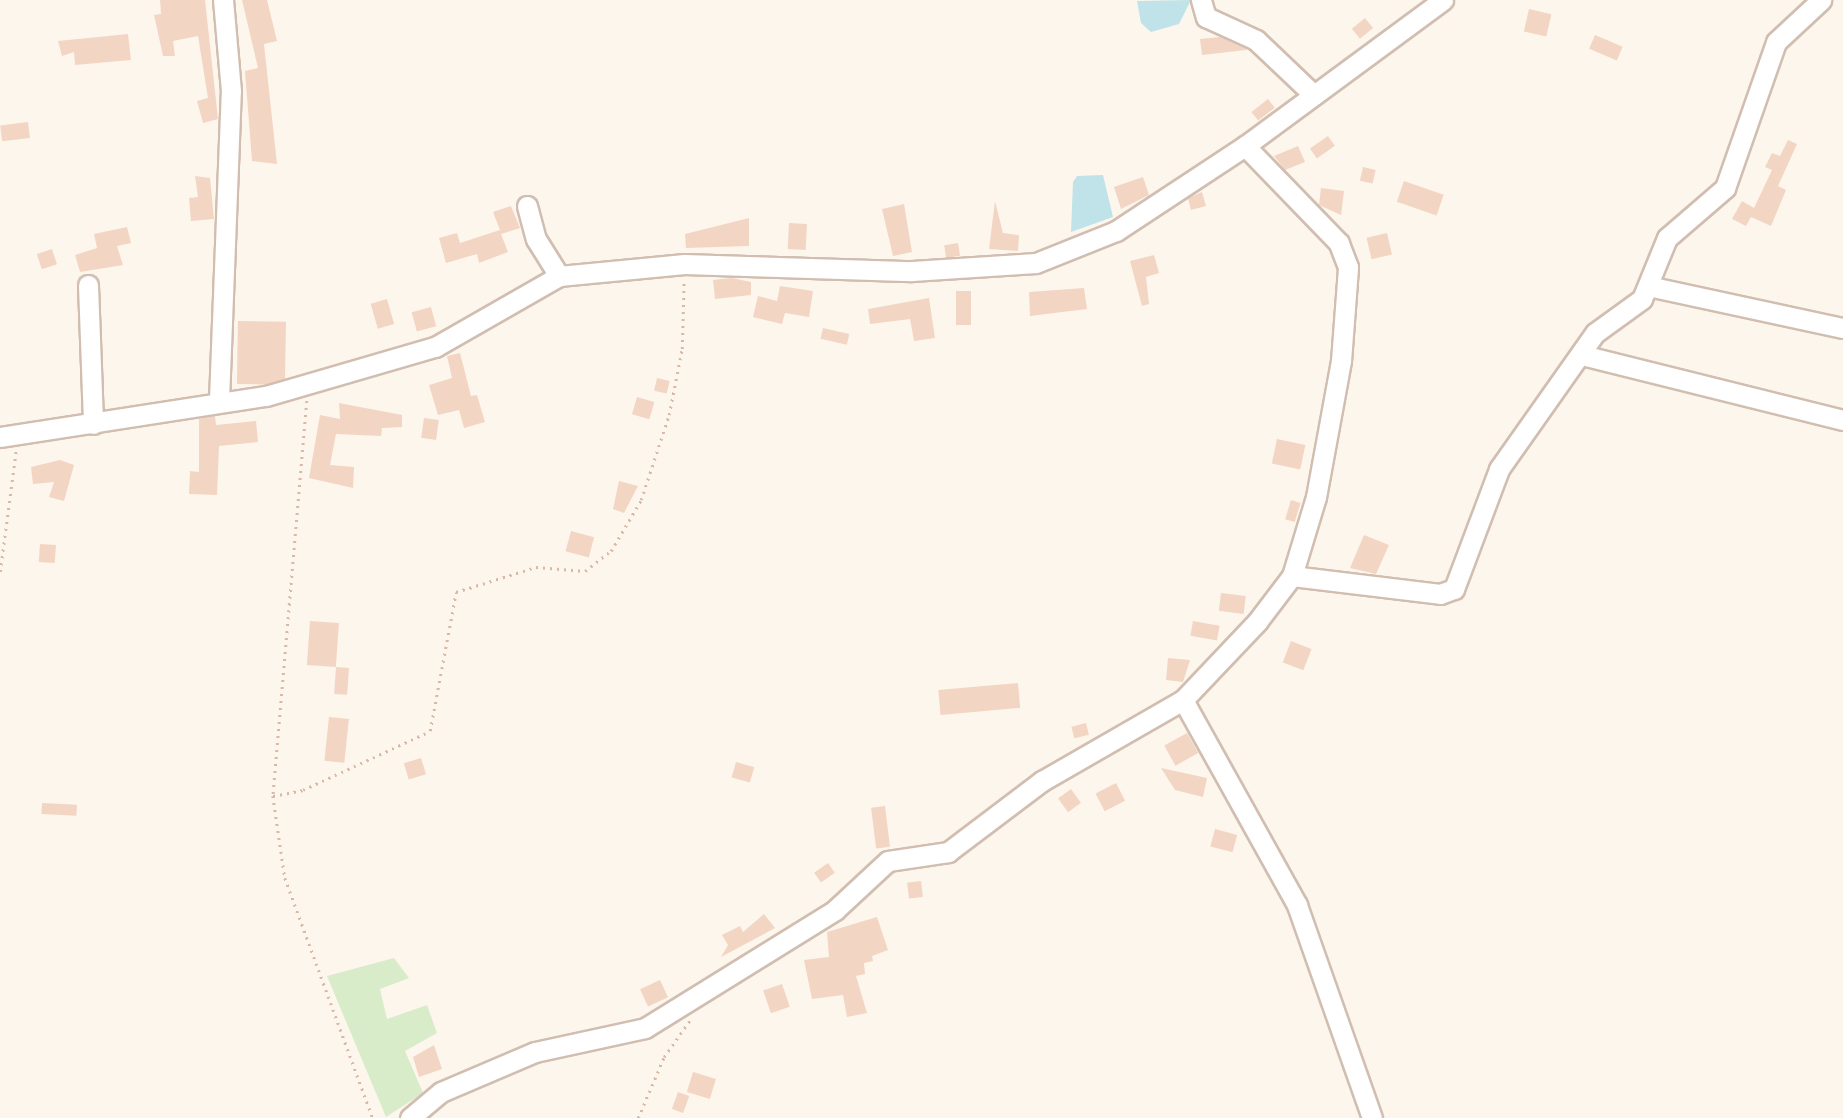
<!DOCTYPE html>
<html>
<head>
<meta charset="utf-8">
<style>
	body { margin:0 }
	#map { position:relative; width:1843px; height:1118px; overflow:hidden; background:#fdf6ec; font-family:Roboto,sans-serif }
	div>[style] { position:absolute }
	.green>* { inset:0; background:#d8ecc9 }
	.water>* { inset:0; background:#bfe3e8 }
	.building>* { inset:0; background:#f3d5c3; transform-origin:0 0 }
	.path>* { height:2.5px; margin-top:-1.25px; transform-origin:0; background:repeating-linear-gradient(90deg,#d9b8a5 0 2px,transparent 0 7px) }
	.roads { filter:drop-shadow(2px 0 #d1beb0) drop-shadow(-2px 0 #d1beb0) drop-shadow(0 2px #d1beb0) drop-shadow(0 -2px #d1beb0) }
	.minor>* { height:19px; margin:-9.5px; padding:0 9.5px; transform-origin:9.5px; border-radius:9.5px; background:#fff }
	span { translate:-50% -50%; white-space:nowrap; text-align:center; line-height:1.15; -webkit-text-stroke:5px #fffaf3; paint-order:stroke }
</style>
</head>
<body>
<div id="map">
	<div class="green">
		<div style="clip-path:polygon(394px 958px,409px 978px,380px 989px,387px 1019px,427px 1005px,437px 1033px,405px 1051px,423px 1093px,386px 1117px,327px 976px)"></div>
	</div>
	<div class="water">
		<div style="clip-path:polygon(1137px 1px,1190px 0,1190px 2px,1179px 24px,1151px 32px,1141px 23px)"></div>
		<div style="clip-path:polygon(1103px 175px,1113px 217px,1071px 232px,1073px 182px,1077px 176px)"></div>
	</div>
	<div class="building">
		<div style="clip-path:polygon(160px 0,205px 0,218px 119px,203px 123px,197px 101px,208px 98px,198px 36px,173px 41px,175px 56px,163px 56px,154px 15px,161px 14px)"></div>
		<div style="clip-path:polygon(242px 0,267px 0,277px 41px,264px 44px,277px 164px,252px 161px,245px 71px,258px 68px)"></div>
		<div style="left:1529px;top:9px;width:23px;height:23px;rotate:13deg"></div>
		<div style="left:1365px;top:18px;width:13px;height:17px;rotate:51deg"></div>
		<div style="clip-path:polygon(128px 34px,131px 60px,75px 65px,74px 52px,62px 56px,58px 41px)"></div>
		<div style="left:1595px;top:35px;width:30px;height:15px;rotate:23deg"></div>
		<div style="clip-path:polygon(1220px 37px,1246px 49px,1246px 50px,1202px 55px,1200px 39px)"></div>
		<div style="left:1268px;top:99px;width:11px;height:21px;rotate:52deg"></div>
		<div style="left:28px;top:122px;width:16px;height:28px;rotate:83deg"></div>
		<div style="left:1328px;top:136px;width:12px;height:22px;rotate:55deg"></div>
		<div style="clip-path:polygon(1788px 140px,1797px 144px,1778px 186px,1786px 190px,1771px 226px,1751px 217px,1746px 226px,1732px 219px,1742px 201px,1754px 208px,1772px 170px,1765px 167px,1772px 153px,1780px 156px)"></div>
		<div style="clip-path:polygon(1298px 146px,1305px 162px,1285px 170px,1274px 156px)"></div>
		<div style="left:1363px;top:167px;width:13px;height:14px;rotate:13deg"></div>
		<div style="clip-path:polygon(195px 176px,210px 178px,214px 219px,191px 221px,189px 198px,198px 197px)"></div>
		<div style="clip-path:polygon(1143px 177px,1149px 195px,1121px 209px,1114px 187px)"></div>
		<div style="left:1404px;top:181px;width:42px;height:22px;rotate:19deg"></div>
		<div style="clip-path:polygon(1321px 188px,1344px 191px,1341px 215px,1319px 205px)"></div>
		<div style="clip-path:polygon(1202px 192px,1206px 206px,1191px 210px,1188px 198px)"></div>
		<div style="clip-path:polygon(995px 201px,1003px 233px,1019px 235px,1018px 251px,989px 249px)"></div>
		<div style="clip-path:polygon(904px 204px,912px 252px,893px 256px,882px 209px)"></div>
		<div style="clip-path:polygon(511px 206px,520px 228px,501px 234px,508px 252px,479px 263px,477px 254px,446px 263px,439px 238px,457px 233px,460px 243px,500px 230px,493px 212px)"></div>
		<div style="clip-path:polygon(749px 218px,749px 246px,686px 248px,685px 234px)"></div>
		<div style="left:789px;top:223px;width:18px;height:26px;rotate:3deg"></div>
		<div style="clip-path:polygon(127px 227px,131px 243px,117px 246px,123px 265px,80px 272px,75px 255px,97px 248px,94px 234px)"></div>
		<div style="left:1387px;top:233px;width:22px;height:21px;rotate:77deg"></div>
		<div style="left:958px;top:243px;width:13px;height:14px;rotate:81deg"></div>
		<div style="left:52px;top:249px;width:16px;height:16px;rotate:72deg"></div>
		<div style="clip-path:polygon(1154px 255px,1159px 273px,1146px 277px,1149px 304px,1142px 306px,1130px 261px)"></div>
		<div style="clip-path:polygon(732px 278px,751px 282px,751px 295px,715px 299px,713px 280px)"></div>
		<div style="clip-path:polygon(780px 286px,813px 291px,809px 317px,785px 313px,782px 324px,753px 317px,758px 296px,777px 301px)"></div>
		<div style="clip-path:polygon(1084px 288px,1087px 309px,1030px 316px,1029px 292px)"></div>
		<div style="left:956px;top:291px;width:15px;height:34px"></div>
		<div style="clip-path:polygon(929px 298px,935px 338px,914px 341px,910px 319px,870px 324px,868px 309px)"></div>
		<div style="left:387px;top:299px;width:26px;height:17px;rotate:74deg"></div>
		<div style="left:431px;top:307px;width:20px;height:20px;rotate:75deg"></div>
		<div style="left:238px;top:321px;width:48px;height:63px;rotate:1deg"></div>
		<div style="left:823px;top:328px;width:27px;height:11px;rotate:13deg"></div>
		<div style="clip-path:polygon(460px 353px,471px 396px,477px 395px,485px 422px,464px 428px,459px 410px,438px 415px,429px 385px,452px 378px,447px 356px)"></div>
		<div style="left:657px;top:378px;width:13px;height:13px;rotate:13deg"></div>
		<div style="left:637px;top:397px;width:18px;height:18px;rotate:16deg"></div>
		<div style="clip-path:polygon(339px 403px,402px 415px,402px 427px,382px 428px,381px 436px,336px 434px,330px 465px,354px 467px,353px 488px,309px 478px,320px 415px,340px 419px)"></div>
		<div style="clip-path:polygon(215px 416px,216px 425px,256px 421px,258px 442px,219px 446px,217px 495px,189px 494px,190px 471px,199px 472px,199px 419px)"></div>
		<div style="left:424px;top:418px;width:15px;height:20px;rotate:8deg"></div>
		<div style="left:1277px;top:439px;width:29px;height:25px;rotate:12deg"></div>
		<div style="clip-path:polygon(60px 460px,74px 465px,64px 501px,49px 497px,54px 482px,33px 484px,31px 467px)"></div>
		<div style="clip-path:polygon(619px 481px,638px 486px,624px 513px,613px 509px)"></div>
		<div style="left:1291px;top:500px;width:10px;height:20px;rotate:17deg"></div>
		<div style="left:571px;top:531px;width:24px;height:21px;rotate:15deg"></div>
		<div style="clip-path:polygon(1364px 535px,1389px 545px,1376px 574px,1350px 568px)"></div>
		<div style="left:40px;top:544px;width:16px;height:18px;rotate:4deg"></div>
		<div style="left:1221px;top:593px;width:25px;height:18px;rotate:7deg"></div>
		<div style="left:310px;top:621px;width:29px;height:44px;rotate:4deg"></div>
		<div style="left:1193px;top:621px;width:27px;height:15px;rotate:10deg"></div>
		<div style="left:1291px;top:641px;width:22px;height:23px;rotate:21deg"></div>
		<div style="clip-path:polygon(1168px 658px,1190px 660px,1183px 682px,1166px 680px)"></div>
		<div style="left:336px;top:667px;width:13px;height:27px;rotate:4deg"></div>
		<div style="left:1018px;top:683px;width:25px;height:80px;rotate:85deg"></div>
		<div style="left:329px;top:717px;width:20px;height:44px;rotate:6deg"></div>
		<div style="left:1086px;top:723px;width:12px;height:15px;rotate:76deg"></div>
		<div style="left:1187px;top:733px;width:23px;height:26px;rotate:61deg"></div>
		<div style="left:421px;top:758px;width:17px;height:18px;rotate:73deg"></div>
		<div style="left:736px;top:762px;width:19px;height:16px;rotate:16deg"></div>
		<div style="clip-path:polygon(1161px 768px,1207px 778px,1203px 797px,1175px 790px)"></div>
		<div style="left:1116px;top:783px;width:20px;height:23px;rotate:63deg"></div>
		<div style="left:1071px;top:789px;width:17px;height:16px;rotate:54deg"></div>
		<div style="left:42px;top:803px;width:35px;height:11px;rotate:3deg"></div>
		<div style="left:885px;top:806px;width:41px;height:14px;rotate:83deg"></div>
		<div style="left:1215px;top:829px;width:23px;height:18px;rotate:15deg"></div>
		<div style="left:828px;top:863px;width:12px;height:17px;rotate:55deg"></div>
		<div style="left:921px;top:881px;width:16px;height:14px;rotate:83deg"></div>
		<div style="clip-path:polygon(764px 914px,775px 928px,721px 957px,728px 945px,722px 935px,740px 926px,743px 932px)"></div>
		<div style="clip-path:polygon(877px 917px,888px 950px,872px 956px,873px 961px,864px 963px,865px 974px,856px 976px,867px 1013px,847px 1017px,843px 995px,812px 999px,804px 960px,829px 957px,827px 932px)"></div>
		<div style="left:660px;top:980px;width:19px;height:22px;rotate:65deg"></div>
		<div style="left:782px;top:984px;width:24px;height:20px;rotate:71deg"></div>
		<div style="clip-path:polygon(434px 1045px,442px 1069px,419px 1077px,413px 1057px)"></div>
		<div style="left:693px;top:1072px;width:24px;height:21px;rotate:17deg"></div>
		<div style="left:678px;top:1092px;width:12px;height:18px;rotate:20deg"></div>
	</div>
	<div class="path">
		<div style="left:307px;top:401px;width:396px;rotate:94.9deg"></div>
		<div style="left:273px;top:796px;width:83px;rotate:81.7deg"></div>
		<div style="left:285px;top:878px;width:256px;rotate:69.9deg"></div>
		<div style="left:0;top:572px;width:122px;rotate:-82.5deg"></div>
		<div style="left:273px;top:796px;width:31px;rotate:-11deg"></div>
		<div style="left:303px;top:790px;width:140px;rotate:-24.9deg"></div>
		<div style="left:430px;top:731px;width:141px;rotate:-79.4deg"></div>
		<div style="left:456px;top:592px;width:84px;rotate:-17.4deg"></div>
		<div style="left:536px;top:567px;width:49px;rotate:4.7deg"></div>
		<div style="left:585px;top:571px;width:33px;rotate:-38deg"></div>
		<div style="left:611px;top:551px;width:59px;rotate:-59.5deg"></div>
		<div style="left:641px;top:500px;width:89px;rotate:-71.8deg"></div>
		<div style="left:669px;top:415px;width:67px;rotate:-78.9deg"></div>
		<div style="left:682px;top:349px;width:70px;rotate:-88.4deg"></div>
		<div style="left:638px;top:1118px;width:66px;rotate:-66.9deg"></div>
		<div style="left:664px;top:1057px;width:45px;rotate:-54.9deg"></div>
	</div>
	<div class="roads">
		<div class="minor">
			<div style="left:1201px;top:0;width:18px;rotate:74deg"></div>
			<div style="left:1206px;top:17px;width:55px;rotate:24.7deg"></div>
			<div style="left:1256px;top:40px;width:80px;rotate:43.5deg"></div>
			<div style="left:527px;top:206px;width:34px;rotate:75deg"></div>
			<div style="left:536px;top:239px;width:44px;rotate:58.1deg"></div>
			<div style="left:88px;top:285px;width:139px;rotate:87.9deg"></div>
			<div style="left:1648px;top:286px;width:199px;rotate:12.2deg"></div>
			<div style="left:1582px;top:355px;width:269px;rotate:14deg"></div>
			<div style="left:219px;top:400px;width:309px;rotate:-87.8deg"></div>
			<div style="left:231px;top:91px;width:91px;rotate:-95deg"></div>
			<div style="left:0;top:437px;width:269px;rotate:-8.8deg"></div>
			<div style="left:266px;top:396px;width:176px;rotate:-16.2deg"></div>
			<div style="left:435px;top:347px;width:143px;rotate:-29.8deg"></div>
			<div style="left:559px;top:276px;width:126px;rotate:-5.5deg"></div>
			<div style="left:684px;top:264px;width:228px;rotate:1.8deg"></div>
			<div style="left:912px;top:271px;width:124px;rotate:-3.7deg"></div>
			<div style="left:1036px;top:263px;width:86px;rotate:-21.8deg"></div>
			<div style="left:1116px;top:231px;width:154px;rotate:-33.4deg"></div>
			<div style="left:1245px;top:146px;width:246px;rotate:-36.4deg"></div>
			<div style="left:1292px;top:576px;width:149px;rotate:6.9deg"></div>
			<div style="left:1440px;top:594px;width:15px;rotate:-20deg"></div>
			<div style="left:1454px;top:589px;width:128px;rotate:-69.4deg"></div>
			<div style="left:1499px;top:469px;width:166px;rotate:-54.8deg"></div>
			<div style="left:1595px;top:333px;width:58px;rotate:-35.9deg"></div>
			<div style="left:1642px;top:299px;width:66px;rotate:-67.7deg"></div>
			<div style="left:1667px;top:238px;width:77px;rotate:-40.8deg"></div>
			<div style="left:1725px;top:188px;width:155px;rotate:-70.7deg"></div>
			<div style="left:1776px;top:42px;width:62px;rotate:-43deg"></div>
			<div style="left:1183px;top:700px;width:235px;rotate:60.9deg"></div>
			<div style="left:1297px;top:905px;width:226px;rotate:70.6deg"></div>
			<div style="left:410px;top:1118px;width:40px;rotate:-40deg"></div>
			<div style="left:441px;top:1092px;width:102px;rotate:-23.1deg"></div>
			<div style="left:535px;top:1052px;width:113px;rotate:-12.3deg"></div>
			<div style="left:645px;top:1028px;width:224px;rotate:-31.8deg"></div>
			<div style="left:835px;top:910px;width:72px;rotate:-42.8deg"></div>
			<div style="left:888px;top:861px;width:61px;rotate:-8.5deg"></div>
			<div style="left:948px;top:852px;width:118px;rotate:-37.1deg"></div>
			<div style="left:1042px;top:781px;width:163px;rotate:-29.9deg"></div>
			<div style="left:1183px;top:700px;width:108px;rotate:-46.5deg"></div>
			<div style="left:1257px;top:622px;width:58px;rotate:-52.7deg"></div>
			<div style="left:1292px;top:576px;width:83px;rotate:-73.1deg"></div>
			<div style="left:1316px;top:497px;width:138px;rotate:-79.6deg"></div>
			<div style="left:1341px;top:361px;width:94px;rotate:-85.7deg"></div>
			<div style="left:1348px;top:267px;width:26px;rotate:-111deg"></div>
			<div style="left:1339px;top:243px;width:135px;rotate:-134.1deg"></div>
		</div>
	</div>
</div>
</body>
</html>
